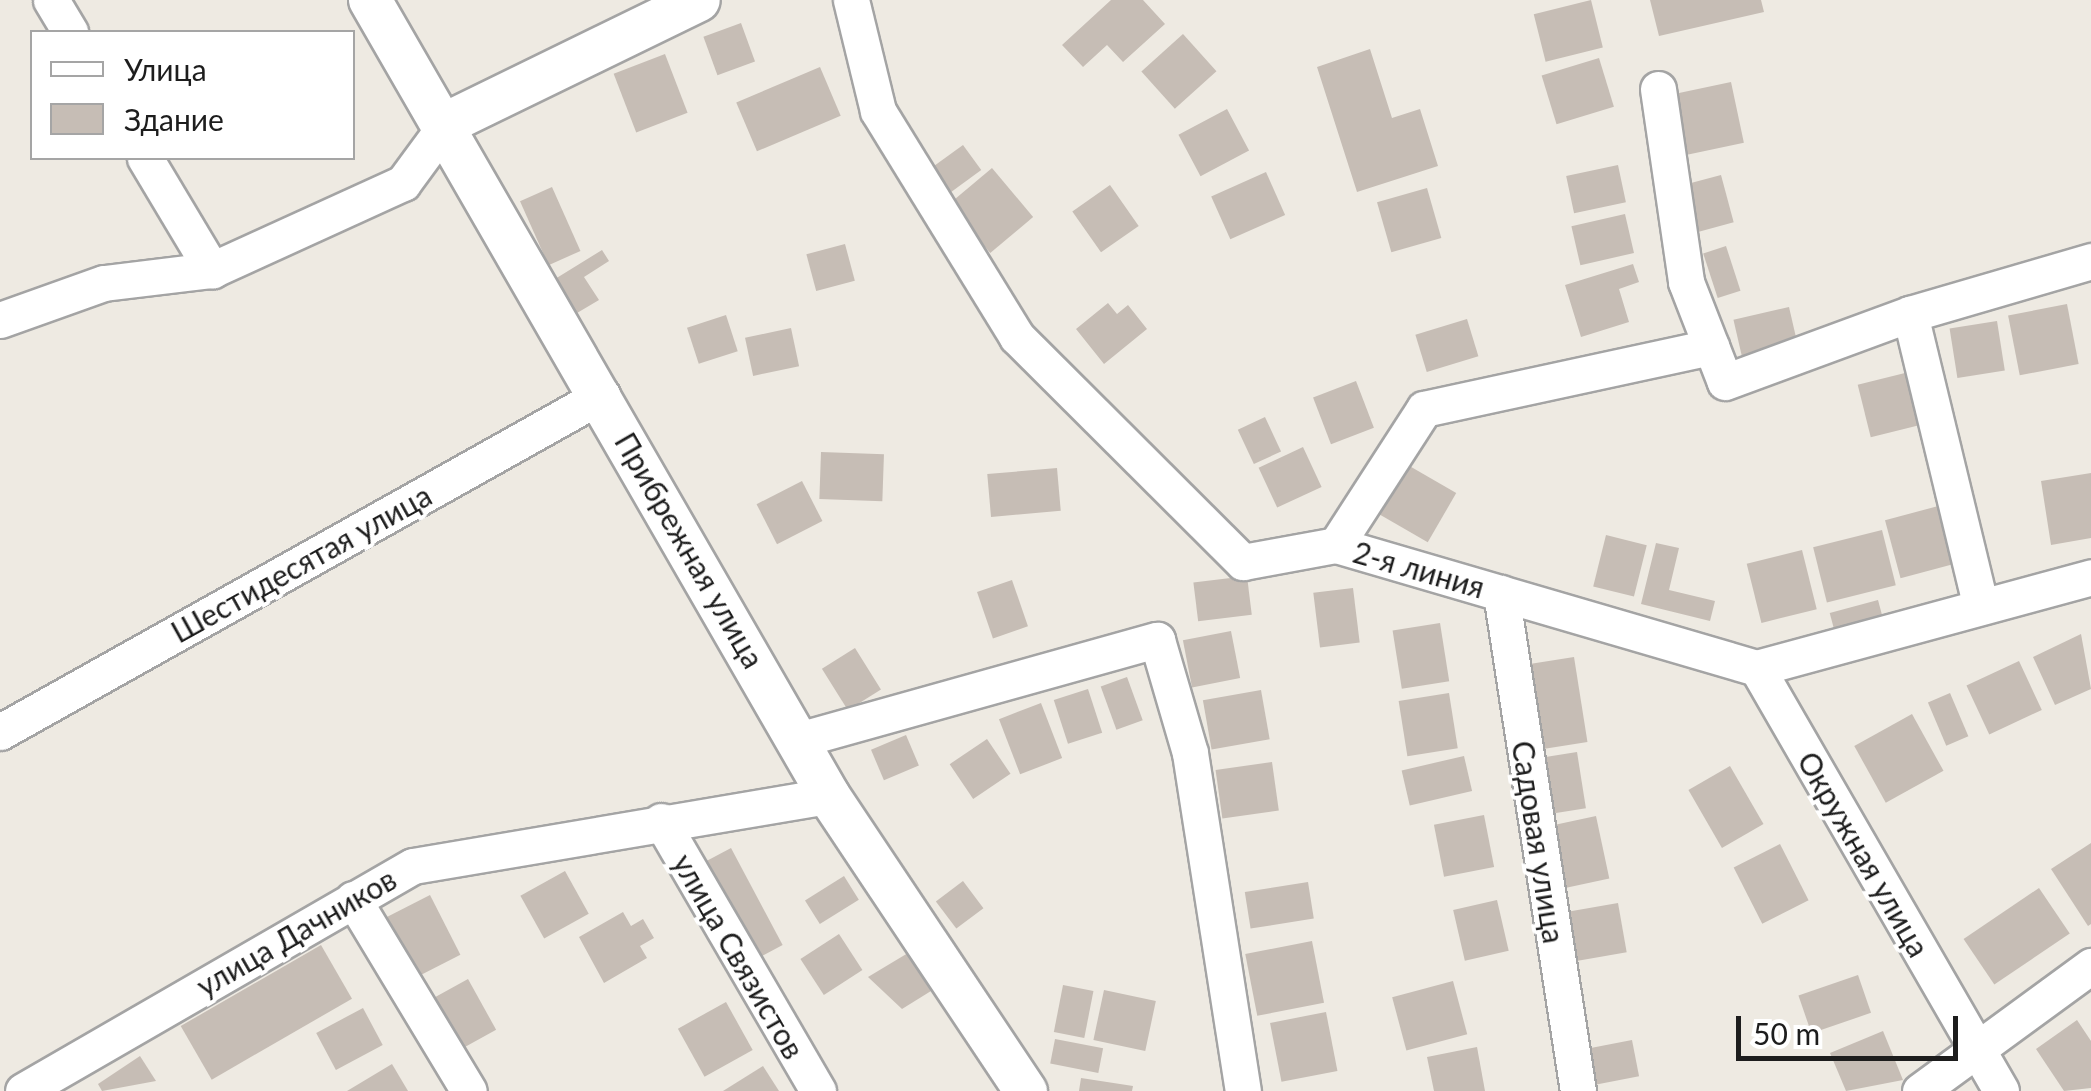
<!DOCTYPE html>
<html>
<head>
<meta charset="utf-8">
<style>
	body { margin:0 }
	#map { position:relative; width:2091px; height:1091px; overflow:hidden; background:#eeeae2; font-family:Lato,sans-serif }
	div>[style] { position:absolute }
	.building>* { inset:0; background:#c6bdb5; transform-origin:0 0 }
	.roads { filter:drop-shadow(2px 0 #a4a4a4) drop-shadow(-2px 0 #a4a4a4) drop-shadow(0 2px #a4a4a4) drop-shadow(0 -2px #a4a4a4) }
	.minor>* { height:35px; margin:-17.5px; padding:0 17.5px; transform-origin:17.5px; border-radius:17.5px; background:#fff }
	.tertiary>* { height:42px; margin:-21px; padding:0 21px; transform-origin:21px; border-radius:21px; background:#fff }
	span { translate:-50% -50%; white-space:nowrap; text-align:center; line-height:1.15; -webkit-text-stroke:8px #fff; paint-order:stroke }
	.street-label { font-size:30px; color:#1d1d1d }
	.legend { position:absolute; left:30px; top:30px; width:325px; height:130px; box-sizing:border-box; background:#fff; border:2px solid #a5a5a5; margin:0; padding:12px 18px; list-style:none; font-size:30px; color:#1d1d1d }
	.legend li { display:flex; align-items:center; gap:20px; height:50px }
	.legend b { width:50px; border:2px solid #a5a5a5 }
	.scale { position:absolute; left:1736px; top:1016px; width:222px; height:45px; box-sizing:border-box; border:5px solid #1d1d1d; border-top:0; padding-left:12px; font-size:30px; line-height:35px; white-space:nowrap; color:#1d1d1d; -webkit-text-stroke:8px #fff; paint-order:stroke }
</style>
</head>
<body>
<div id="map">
	<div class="building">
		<div style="clip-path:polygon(1111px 0,1143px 0,1165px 24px,1123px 62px,1107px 45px,1083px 67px,1062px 45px)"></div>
		<div style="left:1591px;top:0;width:49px;height:59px;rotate:76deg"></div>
		<div style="clip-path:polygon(1650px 0,1761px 0,1764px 12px,1659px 36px)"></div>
		<div style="left:741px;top:23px;width:41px;height:40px;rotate:70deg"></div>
		<div style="left:1183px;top:34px;width:50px;height:56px;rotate:48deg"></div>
		<div style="clip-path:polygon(1370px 49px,1392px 118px,1420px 109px,1438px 166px,1357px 192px,1317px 67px)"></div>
		<div style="left:665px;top:54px;width:63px;height:55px;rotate:69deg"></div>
		<div style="left:1599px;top:58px;width:51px;height:60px;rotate:73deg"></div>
		<div style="left:820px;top:67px;width:53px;height:91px;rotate:67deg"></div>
		<div style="left:1731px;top:82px;width:62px;height:58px;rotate:78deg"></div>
		<div style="left:1227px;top:109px;width:47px;height:55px;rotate:62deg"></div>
		<div style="left:963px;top:145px;width:31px;height:41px;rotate:54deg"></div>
		<div style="left:1618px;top:165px;width:38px;height:53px;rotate:78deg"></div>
		<div style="left:992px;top:168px;width:64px;height:56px;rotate:50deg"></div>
		<div style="left:1266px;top:172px;width:47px;height:60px;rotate:66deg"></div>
		<div style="left:1721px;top:175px;width:49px;height:37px;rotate:75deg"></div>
		<div style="left:1110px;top:185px;width:50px;height:46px;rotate:55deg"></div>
		<div style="left:552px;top:187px;width:70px;height:35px;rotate:66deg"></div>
		<div style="left:1427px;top:188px;width:52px;height:52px;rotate:74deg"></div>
		<div style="left:1625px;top:214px;width:40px;height:55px;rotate:77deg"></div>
		<div style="left:845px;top:244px;width:38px;height:40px;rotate:75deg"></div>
		<div style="left:1726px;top:246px;width:47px;height:24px;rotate:72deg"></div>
		<div style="clip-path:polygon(602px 250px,609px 261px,584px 277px,599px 300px,577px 313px,555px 279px)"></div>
		<div style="clip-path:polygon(1633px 264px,1639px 282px,1619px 289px,1629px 322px,1581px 337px,1565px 285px)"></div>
		<div style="clip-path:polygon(1108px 303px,1117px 314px,1128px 305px,1147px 329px,1104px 364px,1076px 329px)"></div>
		<div style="left:2067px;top:304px;width:61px;height:60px;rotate:79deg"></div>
		<div style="left:1789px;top:307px;width:41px;height:57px;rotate:77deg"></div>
		<div style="left:726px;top:315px;width:38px;height:41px;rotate:72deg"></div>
		<div style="left:1467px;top:319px;width:39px;height:54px;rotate:73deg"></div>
		<div style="left:1997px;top:321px;width:50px;height:48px;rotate:81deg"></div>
		<div style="left:791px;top:328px;width:39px;height:47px;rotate:78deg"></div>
		<div style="left:1913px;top:371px;width:54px;height:57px;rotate:76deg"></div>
		<div style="left:1356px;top:381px;width:50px;height:46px;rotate:69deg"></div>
		<div style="left:1265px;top:417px;width:38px;height:30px;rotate:65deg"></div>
		<div style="left:1303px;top:447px;width:44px;height:49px;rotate:65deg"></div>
		<div style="left:821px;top:452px;width:63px;height:47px;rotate:2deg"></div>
		<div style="left:1406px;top:464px;width:58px;height:57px;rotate:30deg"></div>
		<div style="left:1057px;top:468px;width:43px;height:70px;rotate:85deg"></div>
		<div style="clip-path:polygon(2091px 473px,2091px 538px,2051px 545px,2041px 481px)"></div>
		<div style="left:802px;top:481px;width:45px;height:51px;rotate:63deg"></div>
		<div style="left:1942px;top:505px;width:60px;height:59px;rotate:75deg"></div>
		<div style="left:1882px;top:530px;width:57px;height:71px;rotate:76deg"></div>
		<div style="left:1606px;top:535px;width:42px;height:53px;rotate:14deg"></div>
		<div style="clip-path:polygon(1656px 543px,1679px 548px,1669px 590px,1715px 601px,1710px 621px,1641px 604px)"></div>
		<div style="left:1802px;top:550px;width:61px;height:57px;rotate:76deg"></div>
		<div style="left:1247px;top:576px;width:39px;height:54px;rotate:83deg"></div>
		<div style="left:1012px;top:580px;width:49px;height:37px;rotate:71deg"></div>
		<div style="left:1353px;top:588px;width:55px;height:40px;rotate:83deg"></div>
		<div style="left:1878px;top:600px;width:28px;height:50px;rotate:75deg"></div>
		<div style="left:1440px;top:623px;width:59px;height:48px;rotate:81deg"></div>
		<div style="left:1231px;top:631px;width:48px;height:49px;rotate:79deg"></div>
		<div style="clip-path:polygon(2081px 634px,2091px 689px,2055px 705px,2033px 657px)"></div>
		<div style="left:855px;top:648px;width:49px;height:39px;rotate:58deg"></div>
		<div style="left:1574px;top:657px;width:86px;height:48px;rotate:81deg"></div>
		<div style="left:2019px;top:661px;width:54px;height:58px;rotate:65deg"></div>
		<div style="left:1127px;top:677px;width:46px;height:28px;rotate:70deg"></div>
		<div style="left:1088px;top:689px;width:46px;height:36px;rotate:72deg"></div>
		<div style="left:1261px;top:690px;width:50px;height:59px;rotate:80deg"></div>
		<div style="left:1449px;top:693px;width:56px;height:51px;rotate:81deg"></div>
		<div style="left:1950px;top:693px;width:47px;height:24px;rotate:67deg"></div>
		<div style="left:1041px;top:703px;width:59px;height:45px;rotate:69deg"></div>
		<div style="left:1912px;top:714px;width:65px;height:66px;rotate:61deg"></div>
		<div style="left:906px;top:735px;width:33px;height:38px;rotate:67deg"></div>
		<div style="left:987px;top:739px;width:42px;height:45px;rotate:56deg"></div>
		<div style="left:1577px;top:752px;width:57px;height:35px;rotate:81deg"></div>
		<div style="left:1464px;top:756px;width:36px;height:64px;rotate:77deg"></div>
		<div style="left:1272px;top:762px;width:49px;height:57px;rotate:82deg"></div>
		<div style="left:1730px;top:766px;width:67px;height:48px;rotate:60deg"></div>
		<div style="left:1484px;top:815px;width:53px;height:51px;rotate:79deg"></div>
		<div style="left:1596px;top:816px;width:64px;height:44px;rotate:78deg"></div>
		<div style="clip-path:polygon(2091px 843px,2091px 924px,2088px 926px,2051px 869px)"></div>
		<div style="left:1780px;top:844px;width:63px;height:52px;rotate:63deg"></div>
		<div style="left:731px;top:848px;width:110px;height:32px;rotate:62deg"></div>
		<div style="left:565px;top:871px;width:49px;height:51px;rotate:61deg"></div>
		<div style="left:844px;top:876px;width:28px;height:46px;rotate:58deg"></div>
		<div style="left:963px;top:881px;width:34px;height:34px;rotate:53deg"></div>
		<div style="left:1308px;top:882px;width:37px;height:64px;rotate:81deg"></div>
		<div style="left:2039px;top:888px;width:55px;height:91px;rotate:56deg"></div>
		<div style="left:430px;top:895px;width:67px;height:50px;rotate:63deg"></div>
		<div style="left:1497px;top:900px;width:52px;height:45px;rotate:77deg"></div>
		<div style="left:1618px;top:903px;width:50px;height:51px;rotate:80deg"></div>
		<div style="clip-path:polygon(623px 912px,631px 926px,643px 919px,654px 938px,640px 946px,647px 958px,604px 983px,579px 937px)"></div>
		<div style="left:839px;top:934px;width:43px;height:46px;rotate:57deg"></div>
		<div style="left:1312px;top:941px;width:63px;height:68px;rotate:79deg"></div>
		<div style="left:321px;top:945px;width:62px;height:162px;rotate:60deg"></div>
		<div style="clip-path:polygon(908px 953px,931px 991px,902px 1009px,868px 977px)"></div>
		<div style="left:1858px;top:975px;width:40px;height:63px;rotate:71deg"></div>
		<div style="left:468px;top:979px;width:58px;height:43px;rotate:61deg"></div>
		<div style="left:1453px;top:981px;width:55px;height:63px;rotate:75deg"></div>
		<div style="left:1063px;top:985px;width:31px;height:48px;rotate:11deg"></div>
		<div style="left:1104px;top:990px;width:53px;height:51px;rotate:12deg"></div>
		<div style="left:726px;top:1002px;width:55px;height:55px;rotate:61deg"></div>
		<div style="left:363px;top:1008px;width:42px;height:53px;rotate:62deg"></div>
		<div style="left:1326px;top:1012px;width:60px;height:57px;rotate:79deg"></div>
		<div style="clip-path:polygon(2077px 1020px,2091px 1041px,2091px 1088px,2064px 1091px,2036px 1049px)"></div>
		<div style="clip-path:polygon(1883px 1031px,1903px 1080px,1846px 1091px,1830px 1053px)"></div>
		<div style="left:1055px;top:1039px;width:49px;height:25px;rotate:11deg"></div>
		<div style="left:1632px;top:1040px;width:37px;height:46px;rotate:79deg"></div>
		<div style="clip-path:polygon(1477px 1047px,1485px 1091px,1434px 1091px,1427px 1057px)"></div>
		<div style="clip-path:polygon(140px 1056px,156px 1081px,102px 1091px,98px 1084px)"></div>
		<div style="clip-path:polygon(392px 1064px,408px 1091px,347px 1091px)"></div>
		<div style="clip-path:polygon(763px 1066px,779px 1091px,723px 1091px)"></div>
		<div style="clip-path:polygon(1081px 1078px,1133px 1086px,1132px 1091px,1079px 1091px)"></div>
	</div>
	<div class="roads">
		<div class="minor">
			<div style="left:51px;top:0;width:37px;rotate:59deg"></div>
			<div style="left:851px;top:0;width:114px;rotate:76.3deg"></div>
			<div style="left:878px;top:111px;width:265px;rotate:58.4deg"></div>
			<div style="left:1017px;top:337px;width:319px;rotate:44.9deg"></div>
			<div style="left:1243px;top:562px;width:95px;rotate:-10.4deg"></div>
			<div style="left:1336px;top:545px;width:439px;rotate:16.3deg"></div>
			<div style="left:1757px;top:668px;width:346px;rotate:-15.2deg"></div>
			<div style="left:1658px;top:89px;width:195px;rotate:81.7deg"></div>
			<div style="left:1686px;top:282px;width:107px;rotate:68.7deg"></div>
			<div style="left:1725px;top:382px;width:197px;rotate:-20.2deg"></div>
			<div style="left:1910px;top:314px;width:189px;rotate:-16.3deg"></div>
			<div style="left:145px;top:158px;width:131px;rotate:59.1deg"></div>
			<div style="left:1910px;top:314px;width:301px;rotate:76.4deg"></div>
			<div style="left:0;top:320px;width:110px;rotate:-19.6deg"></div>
			<div style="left:104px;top:283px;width:109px;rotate:-6.9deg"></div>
			<div style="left:212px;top:270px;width:210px;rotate:-24.5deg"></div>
			<div style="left:403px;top:183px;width:74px;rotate:-53.7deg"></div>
			<div style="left:1336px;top:545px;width:162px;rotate:-57.1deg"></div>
			<div style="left:1424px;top:409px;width:294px;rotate:-12.2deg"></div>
			<div style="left:1501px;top:593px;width:504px;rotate:81.21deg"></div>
			<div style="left:1757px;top:668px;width:488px;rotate:60deg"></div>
			<div style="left:0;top:732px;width:690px;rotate:-29.24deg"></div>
			<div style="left:798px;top:740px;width:373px;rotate:-15.6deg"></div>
			<div style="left:1157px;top:640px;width:118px;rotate:73.7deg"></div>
			<div style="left:1190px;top:753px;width:342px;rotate:81.1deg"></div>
			<div style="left:661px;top:821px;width:312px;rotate:59.8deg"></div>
			<div style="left:353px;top:899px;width:224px;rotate:58.9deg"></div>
			<div style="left:23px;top:1091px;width:450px;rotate:-30deg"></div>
			<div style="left:413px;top:866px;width:422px;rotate:-9.6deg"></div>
			<div style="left:1920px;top:1091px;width:212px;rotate:-36.2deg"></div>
		</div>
		<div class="tertiary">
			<div style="left:370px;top:0;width:919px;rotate:60.03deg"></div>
			<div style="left:829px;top:796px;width:355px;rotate:56.3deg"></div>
			<div style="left:447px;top:123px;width:280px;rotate:-26deg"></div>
		</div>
	</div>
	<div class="street-label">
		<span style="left:690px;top:550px;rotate:60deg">Прибрежная улица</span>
		<span style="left:301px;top:563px;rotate:-29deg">Шестидесятая улица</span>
		<span style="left:1419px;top:569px;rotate:16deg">2-я линия</span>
		<span style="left:1539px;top:842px;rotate:81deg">Садовая улица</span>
		<span style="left:1864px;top:854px;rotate:60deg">Окружная улица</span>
		<span style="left:296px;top:932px;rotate:-30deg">улица Дачников</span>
		<span style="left:739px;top:956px;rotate:60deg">улица Связистов</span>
	</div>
	<ul class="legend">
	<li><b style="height:12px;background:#fff"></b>Улица</li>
	<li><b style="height:28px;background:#c6bdb5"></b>Здание</li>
	</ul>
	<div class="scale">50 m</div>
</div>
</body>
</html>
